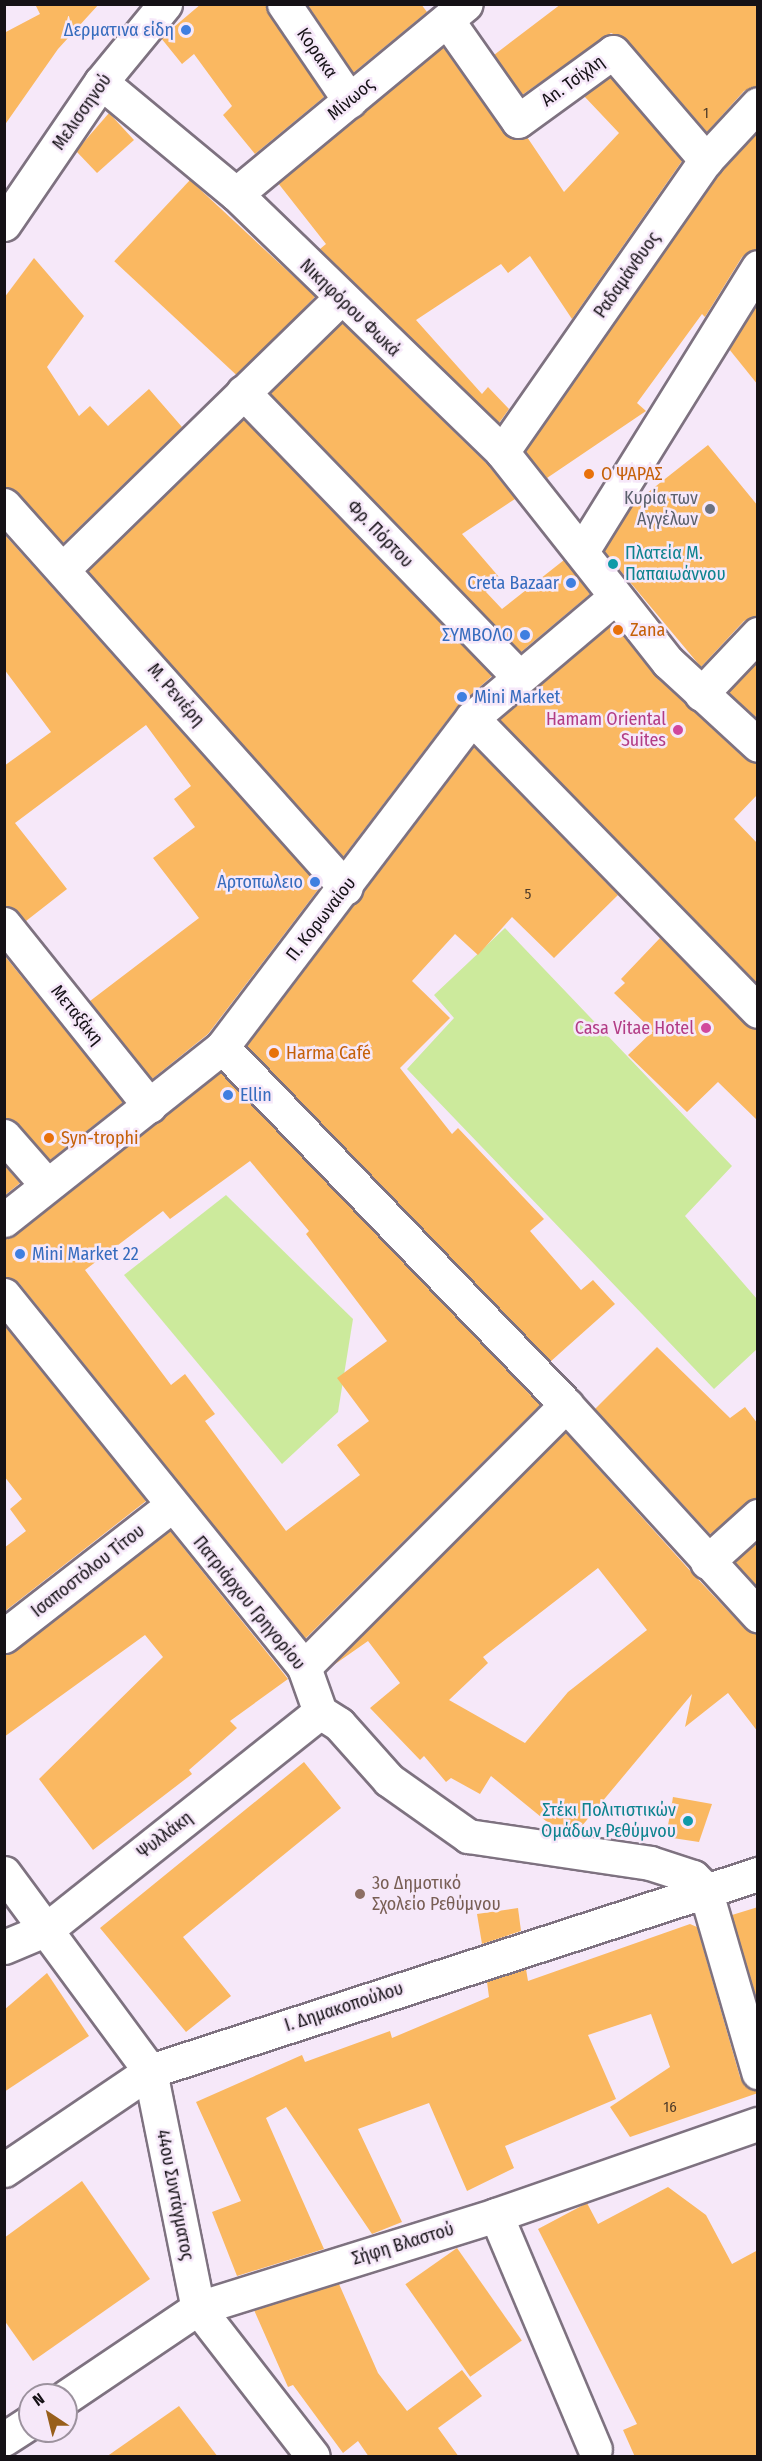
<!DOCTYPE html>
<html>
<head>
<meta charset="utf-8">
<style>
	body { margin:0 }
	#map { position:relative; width:762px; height:2461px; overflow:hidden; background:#f6e8f9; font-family:"Fira Sans Condensed",sans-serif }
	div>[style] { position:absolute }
	.green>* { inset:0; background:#ccea9c }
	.building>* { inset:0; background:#fab861; transform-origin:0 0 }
	.roads { filter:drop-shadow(2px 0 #7e7280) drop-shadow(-2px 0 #7e7280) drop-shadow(0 2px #7e7280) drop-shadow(0 -2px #7e7280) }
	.minor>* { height:33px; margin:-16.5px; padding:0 16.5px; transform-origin:16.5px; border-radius:16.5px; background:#fff }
	.dots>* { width:16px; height:16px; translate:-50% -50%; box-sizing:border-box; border:3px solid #f6e8f9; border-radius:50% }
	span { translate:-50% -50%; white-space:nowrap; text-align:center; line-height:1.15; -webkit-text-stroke:5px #f6e8f9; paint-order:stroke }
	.number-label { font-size:15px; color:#4e3b29 }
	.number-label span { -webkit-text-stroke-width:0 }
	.shop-label { font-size:18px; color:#366cbe }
	.right { translate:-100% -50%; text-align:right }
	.left { translate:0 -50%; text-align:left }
	.street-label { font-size:18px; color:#151116 }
	.food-label { font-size:18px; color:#c56008 }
	.worship-label { font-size:18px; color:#5b616d }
	.culture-label { font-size:18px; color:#0d838f }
	.hotel-label { font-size:18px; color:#b23c85 }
	.education-label { font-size:18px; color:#785e54 }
	.frame { position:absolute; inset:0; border:6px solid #151116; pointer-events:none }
	.north { position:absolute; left:18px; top:2383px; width:60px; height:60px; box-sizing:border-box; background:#f6e8f9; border:2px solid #9c929e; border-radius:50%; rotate:325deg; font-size:16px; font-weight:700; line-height:24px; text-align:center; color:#151116 }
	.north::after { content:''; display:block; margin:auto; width:21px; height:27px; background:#985f1c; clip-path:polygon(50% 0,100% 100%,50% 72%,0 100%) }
</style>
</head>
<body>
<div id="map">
	<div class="green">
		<div style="clip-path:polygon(505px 928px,732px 1166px,685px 1216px,757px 1299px,757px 1349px,714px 1389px,407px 1069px,454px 1018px,434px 995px)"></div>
		<div style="clip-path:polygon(226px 1195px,353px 1319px,338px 1412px,282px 1464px,124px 1275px)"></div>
	</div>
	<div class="building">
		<div style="clip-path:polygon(35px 4px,99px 4px,58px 49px,4px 126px,4px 33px,40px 14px)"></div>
		<div style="clip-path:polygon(201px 4px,265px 4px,324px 97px,255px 154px,223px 115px,232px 106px,194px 54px,182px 64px,161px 38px)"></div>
		<div style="clip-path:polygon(307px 4px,421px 4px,427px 12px,353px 73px)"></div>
		<div style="clip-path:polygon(561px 4px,758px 4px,758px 86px,744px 91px,707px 132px,627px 40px,611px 33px,522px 95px,494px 55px)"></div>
		<div style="clip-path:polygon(443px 47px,503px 132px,511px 138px,527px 137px,564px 192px,619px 133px,584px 96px,610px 77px,682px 161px,572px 319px,530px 256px,508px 273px,501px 264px,416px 320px,482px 394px,488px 387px,509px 409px,499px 423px,320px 249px,326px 244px,278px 183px)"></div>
		<div style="clip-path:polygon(109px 113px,134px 140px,97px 173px,76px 151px)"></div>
		<div style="clip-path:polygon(758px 132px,758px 248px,742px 257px,705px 317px,702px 314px,637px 403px,646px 411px,547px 478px,525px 451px,721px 172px)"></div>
		<div style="left:190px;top:180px;width:171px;height:111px;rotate:43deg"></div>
		<div style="clip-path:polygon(34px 258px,84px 316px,47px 367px,79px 416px,90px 406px,108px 426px,149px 389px,182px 427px,63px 543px,18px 493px,4px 487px,4px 298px)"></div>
		<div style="clip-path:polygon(758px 303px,758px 385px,729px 349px)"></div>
		<div style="clip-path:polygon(342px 323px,488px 465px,515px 499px,462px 534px,499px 577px,486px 592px,502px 609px,564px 560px,590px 594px,521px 652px,270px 393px)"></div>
		<div style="clip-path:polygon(243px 419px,492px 676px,457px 707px,343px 857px,88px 571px)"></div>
		<div style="clip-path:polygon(708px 445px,758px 506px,758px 616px,744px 621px,701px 667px,604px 551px,632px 505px)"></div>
		<div style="clip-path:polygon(4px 534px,320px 887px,208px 1034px,152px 1079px,90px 1001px,199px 918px,153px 858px,195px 827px,174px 799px,191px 786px,146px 725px,15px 823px,67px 889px,26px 921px,4px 906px,4px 766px,51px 732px,4px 669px)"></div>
		<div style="clip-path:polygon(613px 623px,655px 676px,745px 759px,758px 763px,758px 794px,734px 819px,758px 844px,758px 984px,499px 719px)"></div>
		<div style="clip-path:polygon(758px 662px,758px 719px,728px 692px)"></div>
		<div style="clip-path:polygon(474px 747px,618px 895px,554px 958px,512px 917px,478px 955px,455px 934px,412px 981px,450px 1018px,400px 1068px,452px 1134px,458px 1128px,544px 1219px,530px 1231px,581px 1290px,593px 1280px,615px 1304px,550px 1362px,247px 1046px)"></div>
		<div style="clip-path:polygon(660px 938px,745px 1024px,758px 1029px,758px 1121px,718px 1082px,687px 1112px,628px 1055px,653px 1031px,614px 993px,625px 983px,621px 979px)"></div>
		<div style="clip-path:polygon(4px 955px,123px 1102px,50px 1160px,18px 1124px,4px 1118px)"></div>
		<div style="clip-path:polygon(evenodd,220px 1072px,540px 1405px,305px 1639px,19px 1283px,4px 1277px,4px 1238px,220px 1072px,250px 1161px,309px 1231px,306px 1234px,387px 1341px,337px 1378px,369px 1421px,337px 1445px,360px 1475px,286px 1531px,205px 1421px,215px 1414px,185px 1374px,171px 1385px,85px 1270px,163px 1211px,170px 1219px,250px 1161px)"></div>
		<div style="clip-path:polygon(4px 1165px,20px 1183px,4px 1196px)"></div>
		<div style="clip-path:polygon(4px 1325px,146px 1501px,4px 1612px,4px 1548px,26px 1531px,10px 1509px,22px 1499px,4px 1476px)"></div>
		<div style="clip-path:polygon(657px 1347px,730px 1418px,745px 1407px,758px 1424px,758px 1498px,710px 1534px,595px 1409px)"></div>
		<div style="clip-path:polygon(evenodd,565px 1432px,694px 1575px,744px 1628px,758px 1633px,758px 1732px,728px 1693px,685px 1727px,692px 1694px,576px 1833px,557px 1830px,491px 1776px,480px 1794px,451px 1778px,446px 1782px,424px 1756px,420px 1760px,370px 1708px,400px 1683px,368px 1641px,328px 1669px,565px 1432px,598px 1568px,647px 1630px,568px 1692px,525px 1743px,449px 1700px,488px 1663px,483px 1657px,598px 1568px)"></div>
		<div style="clip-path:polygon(170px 1531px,288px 1679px,230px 1721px,237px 1728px,189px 1770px,192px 1774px,93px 1850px,39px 1779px,163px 1657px,145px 1635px,4px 1737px,4px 1654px)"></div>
		<div style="clip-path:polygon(758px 1542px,758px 1587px,735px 1562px)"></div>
		<div style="clip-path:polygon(304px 1762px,341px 1808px,183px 1937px,231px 1996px,186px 2032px,100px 1928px)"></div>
		<div style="clip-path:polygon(673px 1797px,712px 1804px,699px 1842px,666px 1837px)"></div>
		<div style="clip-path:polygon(758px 1907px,758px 2003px,732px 1915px)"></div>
		<div style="clip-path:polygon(518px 1908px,521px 1931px,482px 1944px,477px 1914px)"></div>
		<div style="clip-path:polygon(690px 1924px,697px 1927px,740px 2077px,758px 2093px,630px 2137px,610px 2107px,670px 2067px,651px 2014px,588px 2035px,616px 2099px,505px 2146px,514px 2168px,467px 2191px,429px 2103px,358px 2129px,402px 2222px,372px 2234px,286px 2107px,266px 2118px,324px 2249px,237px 2276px,212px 2212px,241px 2201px,196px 2102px,302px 2055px,305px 2062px,390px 2031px,392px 2038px,489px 1997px,487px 1982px,526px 1969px,528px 1981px)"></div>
		<div style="clip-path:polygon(47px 1973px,89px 2036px,4px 2092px,4px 2010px)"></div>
		<div style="clip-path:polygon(82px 2181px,150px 2279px,33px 2361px,4px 2320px,4px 2238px)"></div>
		<div style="clip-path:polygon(668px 2187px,706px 2215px,732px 2264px,758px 2250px,758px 2457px,635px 2457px,623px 2430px,637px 2424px,538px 2229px,587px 2203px,598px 2224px)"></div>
		<div style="left:457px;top:2248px;width:113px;height:63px;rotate:55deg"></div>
		<div style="clip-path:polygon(339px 2284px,378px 2373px,407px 2411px,462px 2370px,482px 2396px,438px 2428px,459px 2457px,369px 2457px,358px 2441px,343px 2453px,293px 2385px,288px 2387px,254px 2310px)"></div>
		<div style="clip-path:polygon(179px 2406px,218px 2457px,106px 2457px)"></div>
	</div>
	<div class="roads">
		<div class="minor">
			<div style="left:284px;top:4px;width:117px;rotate:55.8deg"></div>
			<div style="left:447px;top:20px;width:123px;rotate:54.9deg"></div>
			<div style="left:518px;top:121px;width:117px;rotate:-36deg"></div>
			<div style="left:613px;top:52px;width:143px;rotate:49.3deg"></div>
			<div style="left:101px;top:82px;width:175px;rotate:39.7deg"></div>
			<div style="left:236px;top:194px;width:371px;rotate:44.1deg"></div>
			<div style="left:502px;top:452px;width:268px;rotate:51.7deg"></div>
			<div style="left:668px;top:662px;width:122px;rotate:42.7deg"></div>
			<div style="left:236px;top:194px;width:298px;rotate:-39.6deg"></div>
			<div style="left:4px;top:224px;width:172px;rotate:-55.7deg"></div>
			<div style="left:101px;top:82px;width:101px;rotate:-50.6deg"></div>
			<div style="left:243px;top:392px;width:395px;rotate:45.9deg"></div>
			<div style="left:502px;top:452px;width:356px;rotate:-55.1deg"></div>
			<div style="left:706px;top:160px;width:76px;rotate:-47.1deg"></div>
			<div style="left:4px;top:505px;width:513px;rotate:48.24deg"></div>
			<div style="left:582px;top:551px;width:334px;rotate:-58.2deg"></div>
			<div style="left:64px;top:568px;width:384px;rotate:-44.3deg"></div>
			<div style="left:701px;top:694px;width:83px;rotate:-46.5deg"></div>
			<div style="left:472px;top:718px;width:409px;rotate:45.7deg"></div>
			<div style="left:4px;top:924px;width:233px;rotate:51.3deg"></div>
			<div style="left:222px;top:1047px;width:496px;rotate:46.1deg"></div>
			<div style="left:566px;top:1405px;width:285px;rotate:47.6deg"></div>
			<div style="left:4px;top:1136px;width:65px;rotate:48.7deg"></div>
			<div style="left:4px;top:1220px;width:278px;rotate:-38.4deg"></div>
			<div style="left:222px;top:1047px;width:413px;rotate:-52.8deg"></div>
			<div style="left:472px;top:718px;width:187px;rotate:-40.2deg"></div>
			<div style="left:4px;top:1295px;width:478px;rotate:51.1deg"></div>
			<div style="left:304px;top:1667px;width:48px;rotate:70.4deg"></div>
			<div style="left:320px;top:1712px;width:22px;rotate:32deg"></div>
			<div style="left:339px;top:1724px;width:75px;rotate:48.2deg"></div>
			<div style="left:389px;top:1780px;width:97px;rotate:35.3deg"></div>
			<div style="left:468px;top:1836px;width:184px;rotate:8.4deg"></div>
			<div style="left:650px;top:1863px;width:45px;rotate:18deg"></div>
			<div style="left:693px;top:1877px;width:17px;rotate:45deg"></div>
			<div style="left:707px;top:1562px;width:69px;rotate:-42deg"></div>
			<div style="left:4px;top:1636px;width:212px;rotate:-37.9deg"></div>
			<div style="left:304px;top:1667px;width:371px;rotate:-45deg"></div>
			<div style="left:4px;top:1873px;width:246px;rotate:53.6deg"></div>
			<div style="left:150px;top:2071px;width:242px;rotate:78.6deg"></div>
			<div style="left:198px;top:2308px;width:187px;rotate:52.2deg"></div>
			<div style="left:705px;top:1889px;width:191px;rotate:73.8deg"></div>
			<div style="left:4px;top:1947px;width:47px;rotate:-22.7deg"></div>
			<div style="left:47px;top:1929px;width:349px;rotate:-38.5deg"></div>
			<div style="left:4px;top:2170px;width:176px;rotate:-34.1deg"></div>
			<div style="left:150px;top:2071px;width:639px;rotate:-17.95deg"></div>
			<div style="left:496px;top:2215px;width:254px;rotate:67.1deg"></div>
			<div style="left:66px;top:2397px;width:159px;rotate:-34deg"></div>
			<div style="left:198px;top:2308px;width:312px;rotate:-17.3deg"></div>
			<div style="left:496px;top:2215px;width:277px;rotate:-19.2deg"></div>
			<div style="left:4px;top:2439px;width:31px;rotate:-33deg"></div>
		</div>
	</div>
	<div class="dots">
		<div style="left:186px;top:30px;background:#3f7fe0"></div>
		<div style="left:589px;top:474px;background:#e8710a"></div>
		<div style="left:710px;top:509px;background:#6b7280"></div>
		<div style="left:613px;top:564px;background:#0f9aa8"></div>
		<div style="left:571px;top:583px;background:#3f7fe0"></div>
		<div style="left:618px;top:630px;background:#e8710a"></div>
		<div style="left:525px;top:635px;background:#3f7fe0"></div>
		<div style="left:462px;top:697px;background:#3f7fe0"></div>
		<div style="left:678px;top:730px;background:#d1479c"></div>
		<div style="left:315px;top:882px;background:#3f7fe0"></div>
		<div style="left:706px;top:1028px;background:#d1479c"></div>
		<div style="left:274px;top:1053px;background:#e8710a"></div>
		<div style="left:228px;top:1095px;background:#3f7fe0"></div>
		<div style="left:49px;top:1138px;background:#e8710a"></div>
		<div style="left:20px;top:1254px;background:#3f7fe0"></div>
		<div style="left:688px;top:1821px;background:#0f9aa8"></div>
		<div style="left:360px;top:1894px;background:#8d6e63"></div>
	</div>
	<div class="number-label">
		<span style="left:706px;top:114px">1</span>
		<span style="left:528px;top:895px">5</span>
		<span style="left:670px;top:2108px">16</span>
	</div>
	<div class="shop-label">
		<span class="right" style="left:174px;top:30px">Δερματινα είδη</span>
		<span class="right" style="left:559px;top:583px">Creta Bazaar</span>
		<span class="right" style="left:513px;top:635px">ΣΥΜΒΟΛΟ</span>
		<span class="left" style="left:474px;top:697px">Mini Market</span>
		<span class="right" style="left:303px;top:882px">Αρτοπωλειο</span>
		<span class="left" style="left:240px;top:1095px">Ellin</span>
		<span class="left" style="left:32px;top:1254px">Mini Market 22</span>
	</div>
	<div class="street-label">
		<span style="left:317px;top:53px;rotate:55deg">Κoρακα</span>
		<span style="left:573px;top:81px;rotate:-36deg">Αn. Τσίχλη</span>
		<span style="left:351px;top:99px;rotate:-40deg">Μίνωος</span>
		<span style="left:82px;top:112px;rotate:-55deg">Μελισσηνού</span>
		<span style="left:627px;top:275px;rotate:-55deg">Ραδαμάνθυος</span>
		<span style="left:350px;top:308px;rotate:44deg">Νικηφόρου Φωκά</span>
		<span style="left:380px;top:534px;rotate:46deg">Φρ. Πόρτου</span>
		<span style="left:176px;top:695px;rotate:49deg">Μ. Ρενιέρη</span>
		<span style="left:321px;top:919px;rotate:-52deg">Π. Κορωναίου</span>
		<span style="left:77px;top:1015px;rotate:51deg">Μεταξάκη</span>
		<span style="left:88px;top:1571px;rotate:-38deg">Ισαποστόλου Τίτου</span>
		<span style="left:249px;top:1603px;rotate:51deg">Πατριάρχου Γρηγορίου</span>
		<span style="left:165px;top:1835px;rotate:-38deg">Ψυλλάκη</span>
		<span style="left:344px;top:2007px;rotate:-18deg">Ι. Δημακοπούλου</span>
		<span style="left:175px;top:2195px;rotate:79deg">44ου Συντάγματος</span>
		<span style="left:403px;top:2244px;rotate:-17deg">Σήφη Βλαστού</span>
	</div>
	<div class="food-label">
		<span class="left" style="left:601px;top:474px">O ΨΑΡΑΣ</span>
		<span class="left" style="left:630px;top:630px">Zana</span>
		<span class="left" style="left:286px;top:1053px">Harma Café</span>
		<span class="left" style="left:61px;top:1138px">Syn-trophi</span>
	</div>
	<div class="worship-label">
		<span class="right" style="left:698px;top:509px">Κυρία των<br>Αγγέλων</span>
	</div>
	<div class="culture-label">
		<span class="left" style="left:625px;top:564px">Πλατεία Μ.<br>Παπαιωάννου</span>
		<span class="right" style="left:676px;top:1821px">Στέκι Πολιτιστικών<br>Ομάδων Ρεθύμνου</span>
	</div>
	<div class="hotel-label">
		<span class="right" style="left:666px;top:730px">Hamam Oriental<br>Suites</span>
		<span class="right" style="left:694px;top:1028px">Casa Vitae Hotel</span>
	</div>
	<div class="education-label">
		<span class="left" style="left:372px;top:1894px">3ο Δημοτικό<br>Σχολείο Ρεθύμνου</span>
	</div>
	<div class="frame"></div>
	<div class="north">N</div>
</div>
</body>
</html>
